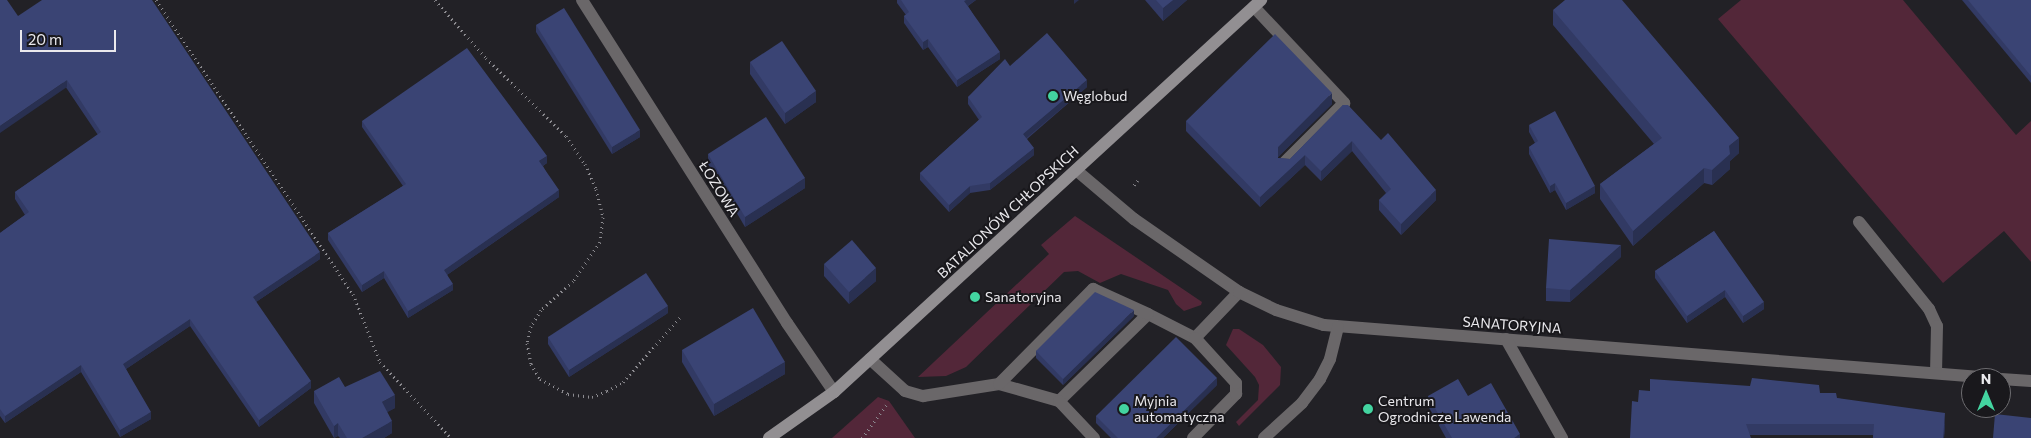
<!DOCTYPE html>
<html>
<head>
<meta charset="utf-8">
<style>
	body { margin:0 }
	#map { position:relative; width:2031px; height:438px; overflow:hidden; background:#222126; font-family:Commissioner,sans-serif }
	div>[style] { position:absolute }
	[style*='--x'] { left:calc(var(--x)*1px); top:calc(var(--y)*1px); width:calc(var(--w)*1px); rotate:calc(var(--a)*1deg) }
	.green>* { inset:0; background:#532739 }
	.path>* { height:3px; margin-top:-1.5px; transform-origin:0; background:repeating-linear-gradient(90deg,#8d8c91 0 1px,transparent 0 5px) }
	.lane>* { height:12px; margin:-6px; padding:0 6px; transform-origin:6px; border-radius:6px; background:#6a6769 }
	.street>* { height:12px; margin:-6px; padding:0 6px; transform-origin:6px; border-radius:6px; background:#6a6769 }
	.secondary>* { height:12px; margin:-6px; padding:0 6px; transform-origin:6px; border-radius:6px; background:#928f92 }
	.wall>* { inset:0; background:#323a64 }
	.shaded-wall>* { inset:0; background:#293051 }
	.building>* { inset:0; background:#3a4474 }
	.dots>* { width:14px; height:14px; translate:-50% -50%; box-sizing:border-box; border:2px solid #19181c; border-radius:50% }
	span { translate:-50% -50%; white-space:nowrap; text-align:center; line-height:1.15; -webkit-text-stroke:4px #19181c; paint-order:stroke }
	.poi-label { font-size:14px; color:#eae9ed }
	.left { translate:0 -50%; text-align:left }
	.street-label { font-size:14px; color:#eae9ed }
	.north { position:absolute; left:1961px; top:368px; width:50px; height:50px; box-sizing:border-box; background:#19181c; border:1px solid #6d6c70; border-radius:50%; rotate:0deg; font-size:14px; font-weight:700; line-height:20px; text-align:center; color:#eae9ed }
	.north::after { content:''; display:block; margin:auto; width:18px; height:22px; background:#43d4a0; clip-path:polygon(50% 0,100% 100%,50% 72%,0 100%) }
	.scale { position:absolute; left:20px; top:30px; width:96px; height:22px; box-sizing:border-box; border:2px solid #eae9ed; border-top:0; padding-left:6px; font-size:15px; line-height:18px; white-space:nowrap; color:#eae9ed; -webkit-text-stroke:4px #19181c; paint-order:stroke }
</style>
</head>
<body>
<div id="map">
	<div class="green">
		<div style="clip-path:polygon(1741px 0,1903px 0,2016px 135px,2031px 121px,2031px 262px,2004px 231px,1943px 283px,1718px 19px)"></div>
		<div style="clip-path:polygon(1075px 216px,1202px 302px,1201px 305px,1184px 311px,1176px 304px,1168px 290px,1121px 274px,1100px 283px,1078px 271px,1064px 272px,966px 367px,946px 376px,918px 377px,1049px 254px,1041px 245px)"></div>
		<div style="clip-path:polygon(1233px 329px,1239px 329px,1263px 345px,1281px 367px,1280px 385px,1239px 426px,1236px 422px,1258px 400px,1259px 385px,1255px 377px,1226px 345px)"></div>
		<div style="clip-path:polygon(878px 397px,889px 401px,915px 438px,832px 438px)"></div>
	</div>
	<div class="path">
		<div style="--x:156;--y:0;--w:354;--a:56.2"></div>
		<div style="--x:353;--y:294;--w:73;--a:68.3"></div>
		<div style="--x:380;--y:362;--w:104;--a:46.9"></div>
		<div style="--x:435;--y:0;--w:77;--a:48.7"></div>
		<div style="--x:486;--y:58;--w:112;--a:44.3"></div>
		<div style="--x:566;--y:136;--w:34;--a:56"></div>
		<div style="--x:585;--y:164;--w:27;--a:66"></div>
		<div style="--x:596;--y:189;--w:29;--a:76"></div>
		<div style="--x:603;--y:217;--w:25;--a:97"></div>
		<div style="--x:600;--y:242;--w:47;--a:124.7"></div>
		<div style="--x:573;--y:281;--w:43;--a:137.8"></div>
		<div style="--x:541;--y:310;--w:19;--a:122"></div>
		<div style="--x:531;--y:326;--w:17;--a:103"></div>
		<div style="--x:527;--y:343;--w:21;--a:79"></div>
		<div style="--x:531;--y:364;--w:17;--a:59"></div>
		<div style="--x:540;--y:379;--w:32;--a:28"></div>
		<div style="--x:568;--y:394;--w:24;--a:7"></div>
		<div style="--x:592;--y:397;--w:16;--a:-22"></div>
		<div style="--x:607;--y:391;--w:18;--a:-29"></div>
		<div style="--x:623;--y:382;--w:89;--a:-48.6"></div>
		<div style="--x:1134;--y:185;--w:6;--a:-51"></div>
		<div style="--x:862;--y:438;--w:41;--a:-54"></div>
	</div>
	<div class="lane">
		<div style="--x:1254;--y:7;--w:132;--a:46.8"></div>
		<div style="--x:1344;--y:103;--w:85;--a:135"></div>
		<div style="--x:1859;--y:222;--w:112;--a:51.2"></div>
		<div style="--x:1929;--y:309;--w:19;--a:65"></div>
		<div style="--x:1937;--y:326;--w:47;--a:91.2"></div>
		<div style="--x:870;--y:359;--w:47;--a:42.4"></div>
		<div style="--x:905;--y:391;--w:19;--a:16"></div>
		<div style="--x:923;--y:396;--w:77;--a:-9"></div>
		<div style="--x:999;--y:384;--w:62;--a:15.8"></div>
		<div style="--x:1059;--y:401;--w:124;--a:-44.3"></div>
		<div style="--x:1148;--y:314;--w:53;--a:27.1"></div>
		<div style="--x:1195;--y:338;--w:64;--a:-46.3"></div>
		<div style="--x:999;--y:384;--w:134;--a:-45.3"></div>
		<div style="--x:1093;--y:289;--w:60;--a:24.4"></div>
		<div style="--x:1059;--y:401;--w:51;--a:46.6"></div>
		<div style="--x:1193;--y:438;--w:62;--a:-45.7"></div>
		<div style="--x:1236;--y:394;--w:11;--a:-90"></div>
		<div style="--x:1236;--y:383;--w:61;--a:-132.3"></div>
	</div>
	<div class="street">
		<div style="--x:582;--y:0;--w:383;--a:57.6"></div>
		<div style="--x:787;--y:323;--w:83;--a:55.7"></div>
		<div style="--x:1076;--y:170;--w:76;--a:40.2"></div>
		<div style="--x:1134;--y:219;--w:128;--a:34.8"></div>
		<div style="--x:1239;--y:292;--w:41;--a:25.9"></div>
		<div style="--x:1276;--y:310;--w:50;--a:17.4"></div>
		<div style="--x:1324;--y:325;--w:671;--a:4.53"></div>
		<div style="--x:1506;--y:339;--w:114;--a:60.5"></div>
		<div style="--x:2001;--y:379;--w:30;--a:4"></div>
		<div style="--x:1264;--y:438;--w:52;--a:-42.6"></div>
		<div style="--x:1302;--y:403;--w:30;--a:-53"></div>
		<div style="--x:1320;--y:379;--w:22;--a:-63"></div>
		<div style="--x:1330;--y:359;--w:33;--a:-76"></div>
	</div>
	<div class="secondary">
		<div style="--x:769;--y:438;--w:80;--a:-35.3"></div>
		<div style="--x:834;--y:392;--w:580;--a:-42.55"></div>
	</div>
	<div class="wall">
		<div style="clip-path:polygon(897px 0,976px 0,968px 6px,1000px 59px,957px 87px,928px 47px,923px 50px,904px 23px,904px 16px,906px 15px,897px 3px)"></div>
		<div style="clip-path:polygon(1145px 0,1187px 0,1163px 21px)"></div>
		<div style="clip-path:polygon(1962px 0,2031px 0,2031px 83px)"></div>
		<div style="clip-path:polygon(1553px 10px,1739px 153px,1730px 161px,1730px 169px,1712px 185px,1704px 183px,1633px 246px,1600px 199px,1600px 184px,1654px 144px,1553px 25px)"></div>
		<div style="clip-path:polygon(18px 16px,320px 259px,256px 302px,311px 388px,259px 427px,190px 326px,126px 369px,151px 419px,120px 437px,81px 372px,5px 423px,0 416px,0 233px,25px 215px,15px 199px,15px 192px,98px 135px)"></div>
		<div style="clip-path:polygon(536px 25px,640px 137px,612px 154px,536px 32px)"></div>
		<div style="clip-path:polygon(750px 62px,816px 102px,785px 124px,750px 74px)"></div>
		<div style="clip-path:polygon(1010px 66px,1087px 87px,1027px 139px,1034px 155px,990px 190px,970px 193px,949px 212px,920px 180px,920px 173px,979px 120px,968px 104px,968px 97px)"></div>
		<div style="clip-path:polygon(1332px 104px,1278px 157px,1278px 158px,1290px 159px,1343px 105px,1436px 200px,1401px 235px,1379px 210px,1379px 200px,1386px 193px,1352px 151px,1321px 181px,1305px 165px,1260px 207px,1186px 131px,1186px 121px)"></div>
		<div style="clip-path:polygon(362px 121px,547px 163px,543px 166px,559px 197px,447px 275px,453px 290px,408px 318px,384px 278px,362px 292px,328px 240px,328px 233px,403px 186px,362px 127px)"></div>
		<div style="clip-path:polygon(1529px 125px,1595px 193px,1566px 210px,1555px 190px,1550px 193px,1529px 154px,1529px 147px,1535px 143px,1529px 132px)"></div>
		<div style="clip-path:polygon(708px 154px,805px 188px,745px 227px,708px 164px)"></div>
		<div style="clip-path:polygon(1714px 231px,1764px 309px,1743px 323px,1725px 297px,1687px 323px,1655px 278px,1655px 271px)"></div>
		<div style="clip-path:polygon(1621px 257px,1570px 302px,1546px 301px,1546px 288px)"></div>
		<div style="clip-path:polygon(824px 264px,876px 281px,849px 304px,824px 276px)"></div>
		<div style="clip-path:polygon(668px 313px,569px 377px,548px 344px,548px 337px)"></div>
		<div style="clip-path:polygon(1134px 316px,1063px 385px,1036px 358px,1036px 351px)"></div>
		<div style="clip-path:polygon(682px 350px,785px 374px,714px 416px,682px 362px)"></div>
		<div style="clip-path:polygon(1217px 385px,1163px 438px,1111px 438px,1096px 423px,1096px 416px)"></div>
		<div style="clip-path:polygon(1750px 386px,1820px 393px,1837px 398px,1945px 424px,1944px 438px,1873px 438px,1873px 435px,1750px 435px,1638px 402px,1650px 391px)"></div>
		<div style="clip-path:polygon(345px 387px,395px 408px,387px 412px,392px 433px,384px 438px,340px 438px,338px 436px,334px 438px,314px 403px,314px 391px)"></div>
		<div style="clip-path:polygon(1428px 396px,1468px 396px,1520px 438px,1446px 438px,1428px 406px)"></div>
	</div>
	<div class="shaded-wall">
		<div style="clip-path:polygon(966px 0,976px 0,964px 8px,964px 1px)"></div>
		<div style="clip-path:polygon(1074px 0,1079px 0,1074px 4px)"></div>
		<div style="clip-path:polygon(1173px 0,1187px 0,1163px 21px,1163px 8px)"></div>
		<div style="clip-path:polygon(928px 39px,928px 47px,923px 50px,923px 42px)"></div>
		<div style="clip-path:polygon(1000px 52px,1000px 59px,957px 87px,957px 80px)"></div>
		<div style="clip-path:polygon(67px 80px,67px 87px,0 133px,0 126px)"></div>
		<div style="clip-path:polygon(1087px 80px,1087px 87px,1023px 141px,1023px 134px)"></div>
		<div style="clip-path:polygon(816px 91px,816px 102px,785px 124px,785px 113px)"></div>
		<div style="clip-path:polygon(1332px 93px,1332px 104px,1278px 157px,1278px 147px)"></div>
		<div style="clip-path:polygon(640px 130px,640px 137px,612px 154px,612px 147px)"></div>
		<div style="clip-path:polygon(1739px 138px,1739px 153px,1730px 161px,1730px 169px,1712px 185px,1712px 170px,1729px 146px)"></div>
		<div style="clip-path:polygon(1352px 141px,1352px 151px,1321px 181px,1321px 171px)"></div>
		<div style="clip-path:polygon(1034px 148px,1034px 155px,990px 190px,990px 183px)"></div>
		<div style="clip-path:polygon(1305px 155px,1305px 165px,1260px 207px,1260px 197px)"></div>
		<div style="clip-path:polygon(547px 156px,547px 163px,539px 168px,539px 161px)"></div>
		<div style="clip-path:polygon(1704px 168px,1704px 183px,1633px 246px,1633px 231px)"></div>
		<div style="clip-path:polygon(805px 178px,805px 188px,745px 227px,745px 217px)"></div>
		<div style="clip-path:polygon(1555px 183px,1555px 190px,1550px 193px,1550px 186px)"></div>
		<div style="clip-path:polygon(970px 186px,970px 193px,949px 212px,949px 205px)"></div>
		<div style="clip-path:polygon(1595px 186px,1595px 193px,1566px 210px,1566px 203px)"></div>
		<div style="clip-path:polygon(559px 190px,559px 197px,444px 277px,444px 270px)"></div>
		<div style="clip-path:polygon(1436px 190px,1436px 200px,1401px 235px,1401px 224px)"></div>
		<div style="clip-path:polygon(1621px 245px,1621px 257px,1570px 302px,1570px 290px)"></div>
		<div style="clip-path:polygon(320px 252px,320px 259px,253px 304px,253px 297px)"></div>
		<div style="clip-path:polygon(876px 268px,876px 281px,849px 304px,849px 292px)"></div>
		<div style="clip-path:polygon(384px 271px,384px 278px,362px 292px,362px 285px)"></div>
		<div style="clip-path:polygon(453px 284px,453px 290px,408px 318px,408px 311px)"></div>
		<div style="clip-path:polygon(1725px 290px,1725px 297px,1687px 323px,1687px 316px)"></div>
		<div style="clip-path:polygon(1764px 302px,1764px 309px,1743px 323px,1743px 316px)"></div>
		<div style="clip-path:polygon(668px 306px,668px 313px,569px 377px,569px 370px)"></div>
		<div style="clip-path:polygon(1134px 310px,1134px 316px,1063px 385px,1063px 379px)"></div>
		<div style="clip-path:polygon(190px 319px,190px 326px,123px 371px,123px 364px)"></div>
		<div style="clip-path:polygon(785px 362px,785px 374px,714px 416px,714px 404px)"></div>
		<div style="clip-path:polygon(81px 365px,81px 372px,5px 423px,5px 416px)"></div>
		<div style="clip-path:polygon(1217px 378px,1217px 385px,1163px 438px,1156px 438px)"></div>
		<div style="clip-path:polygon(311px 381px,311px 388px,259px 427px,259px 420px)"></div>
		<div style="clip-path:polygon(395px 395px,395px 408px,382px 415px,382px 402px)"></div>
		<div style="clip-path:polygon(151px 412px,151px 419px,120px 437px,120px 430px)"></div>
		<div style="clip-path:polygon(1945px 413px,1945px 424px,1944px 438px,1943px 438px)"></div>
		<div style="clip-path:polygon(392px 421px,392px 433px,384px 438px,362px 438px)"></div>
		<div style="clip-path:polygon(338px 423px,338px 436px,334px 438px,334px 426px)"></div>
		<div style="clip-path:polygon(1520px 434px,1520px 438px,1514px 438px)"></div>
	</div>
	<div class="building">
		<div style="clip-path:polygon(0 0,7px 0,18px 16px,42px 0,152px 0,320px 252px,253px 297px,311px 381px,259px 420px,190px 319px,123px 364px,151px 412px,120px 430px,81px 365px,5px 416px,0 409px,0 233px,29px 212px,15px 192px,101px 132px,67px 80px,0 126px)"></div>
		<div style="clip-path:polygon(901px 0,966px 0,964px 1px,1000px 52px,957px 80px,928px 39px,923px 42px,904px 16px,909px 12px)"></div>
		<div style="clip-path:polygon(1156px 0,1173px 0,1163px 8px)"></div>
		<div style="clip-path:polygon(1565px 0,1622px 0,1739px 138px,1729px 146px,1730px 154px,1712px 170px,1704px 168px,1633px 231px,1600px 184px,1662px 138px,1553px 10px)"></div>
		<div style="clip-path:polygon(1968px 0,2031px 0,2031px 76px)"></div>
		<div style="clip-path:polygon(564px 8px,640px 130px,612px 147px,536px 25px)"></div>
		<div style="clip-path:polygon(1047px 33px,1087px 80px,1023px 134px,1034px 148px,990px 183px,970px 186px,949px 205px,920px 173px,982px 117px,968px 97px,1005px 59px,1010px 66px)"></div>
		<div style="clip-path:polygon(1275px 34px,1332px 93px,1278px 147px,1278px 158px,1290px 159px,1343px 105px,1348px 105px,1381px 140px,1388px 133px,1436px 190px,1401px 224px,1379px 200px,1391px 189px,1352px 141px,1321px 171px,1305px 155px,1260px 197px,1186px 121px)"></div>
		<div style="clip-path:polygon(782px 41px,816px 91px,785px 113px,750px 62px)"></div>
		<div style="clip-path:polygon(467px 48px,547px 156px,539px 161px,559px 190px,444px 270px,453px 284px,408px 311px,384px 271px,362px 285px,328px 233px,406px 184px,362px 121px)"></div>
		<div style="clip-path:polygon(1555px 111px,1595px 186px,1566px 203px,1555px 183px,1550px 186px,1529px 147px,1538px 141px,1529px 125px)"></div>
		<div style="clip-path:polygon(766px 117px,805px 178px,745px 217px,708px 154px)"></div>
		<div style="clip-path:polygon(1714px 231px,1764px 302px,1743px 316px,1725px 290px,1687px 316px,1655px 271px)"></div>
		<div style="clip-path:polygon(1549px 239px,1621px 245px,1570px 290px,1546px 288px)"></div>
		<div style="clip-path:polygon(852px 240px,876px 268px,849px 292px,824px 264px)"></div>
		<div style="clip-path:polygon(646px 273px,668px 306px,569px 370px,548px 337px)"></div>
		<div style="clip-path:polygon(1095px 292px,1134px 310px,1063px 379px,1036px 351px)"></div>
		<div style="clip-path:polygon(753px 308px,785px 362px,714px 404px,682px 350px)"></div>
		<div style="clip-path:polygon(1176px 337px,1217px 378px,1156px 438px,1118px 438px,1096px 416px)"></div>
		<div style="clip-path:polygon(380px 371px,395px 395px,382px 402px,392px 421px,362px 438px,347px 438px,338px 423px,334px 426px,314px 391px,339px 377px,345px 387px)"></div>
		<div style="clip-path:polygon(1752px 378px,1819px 385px,1820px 393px,1836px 393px,1837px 398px,1945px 413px,1943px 438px,1873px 438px,1874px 424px,1746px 424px,1751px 438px,1630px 438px,1632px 401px,1638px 402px,1639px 390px,1650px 391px,1650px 379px,1750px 386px)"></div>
		<div style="clip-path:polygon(1458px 379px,1468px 396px,1491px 383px,1520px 434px,1514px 438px,1452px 438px,1428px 396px)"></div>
		<div style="clip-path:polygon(1995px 414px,2031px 418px,2031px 438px,1993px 438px)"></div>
	</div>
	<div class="dots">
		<div style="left:1053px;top:96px;background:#43d4a0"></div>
		<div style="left:975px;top:297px;background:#43d4a0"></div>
		<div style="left:1124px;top:409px;background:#43d4a0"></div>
		<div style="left:1368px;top:409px;background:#43d4a0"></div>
	</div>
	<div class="poi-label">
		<span class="left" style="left:1063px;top:96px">Węglobud</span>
		<span class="left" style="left:985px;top:297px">Sanatoryjna</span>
		<span class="left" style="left:1134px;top:409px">Myjnia<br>automatyczna</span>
		<span class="left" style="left:1378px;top:409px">Centrum<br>Ogrodnicze Lawenda</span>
	</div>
	<div class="street-label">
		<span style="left:719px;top:189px;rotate:58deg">ŁOZOWA</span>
		<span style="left:1008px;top:212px;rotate:-43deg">BATALIONÓW CHŁOPSKICH</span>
		<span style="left:1512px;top:325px;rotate:4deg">SANATORYJNA</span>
	</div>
	<div class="north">N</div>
	<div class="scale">20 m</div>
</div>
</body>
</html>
